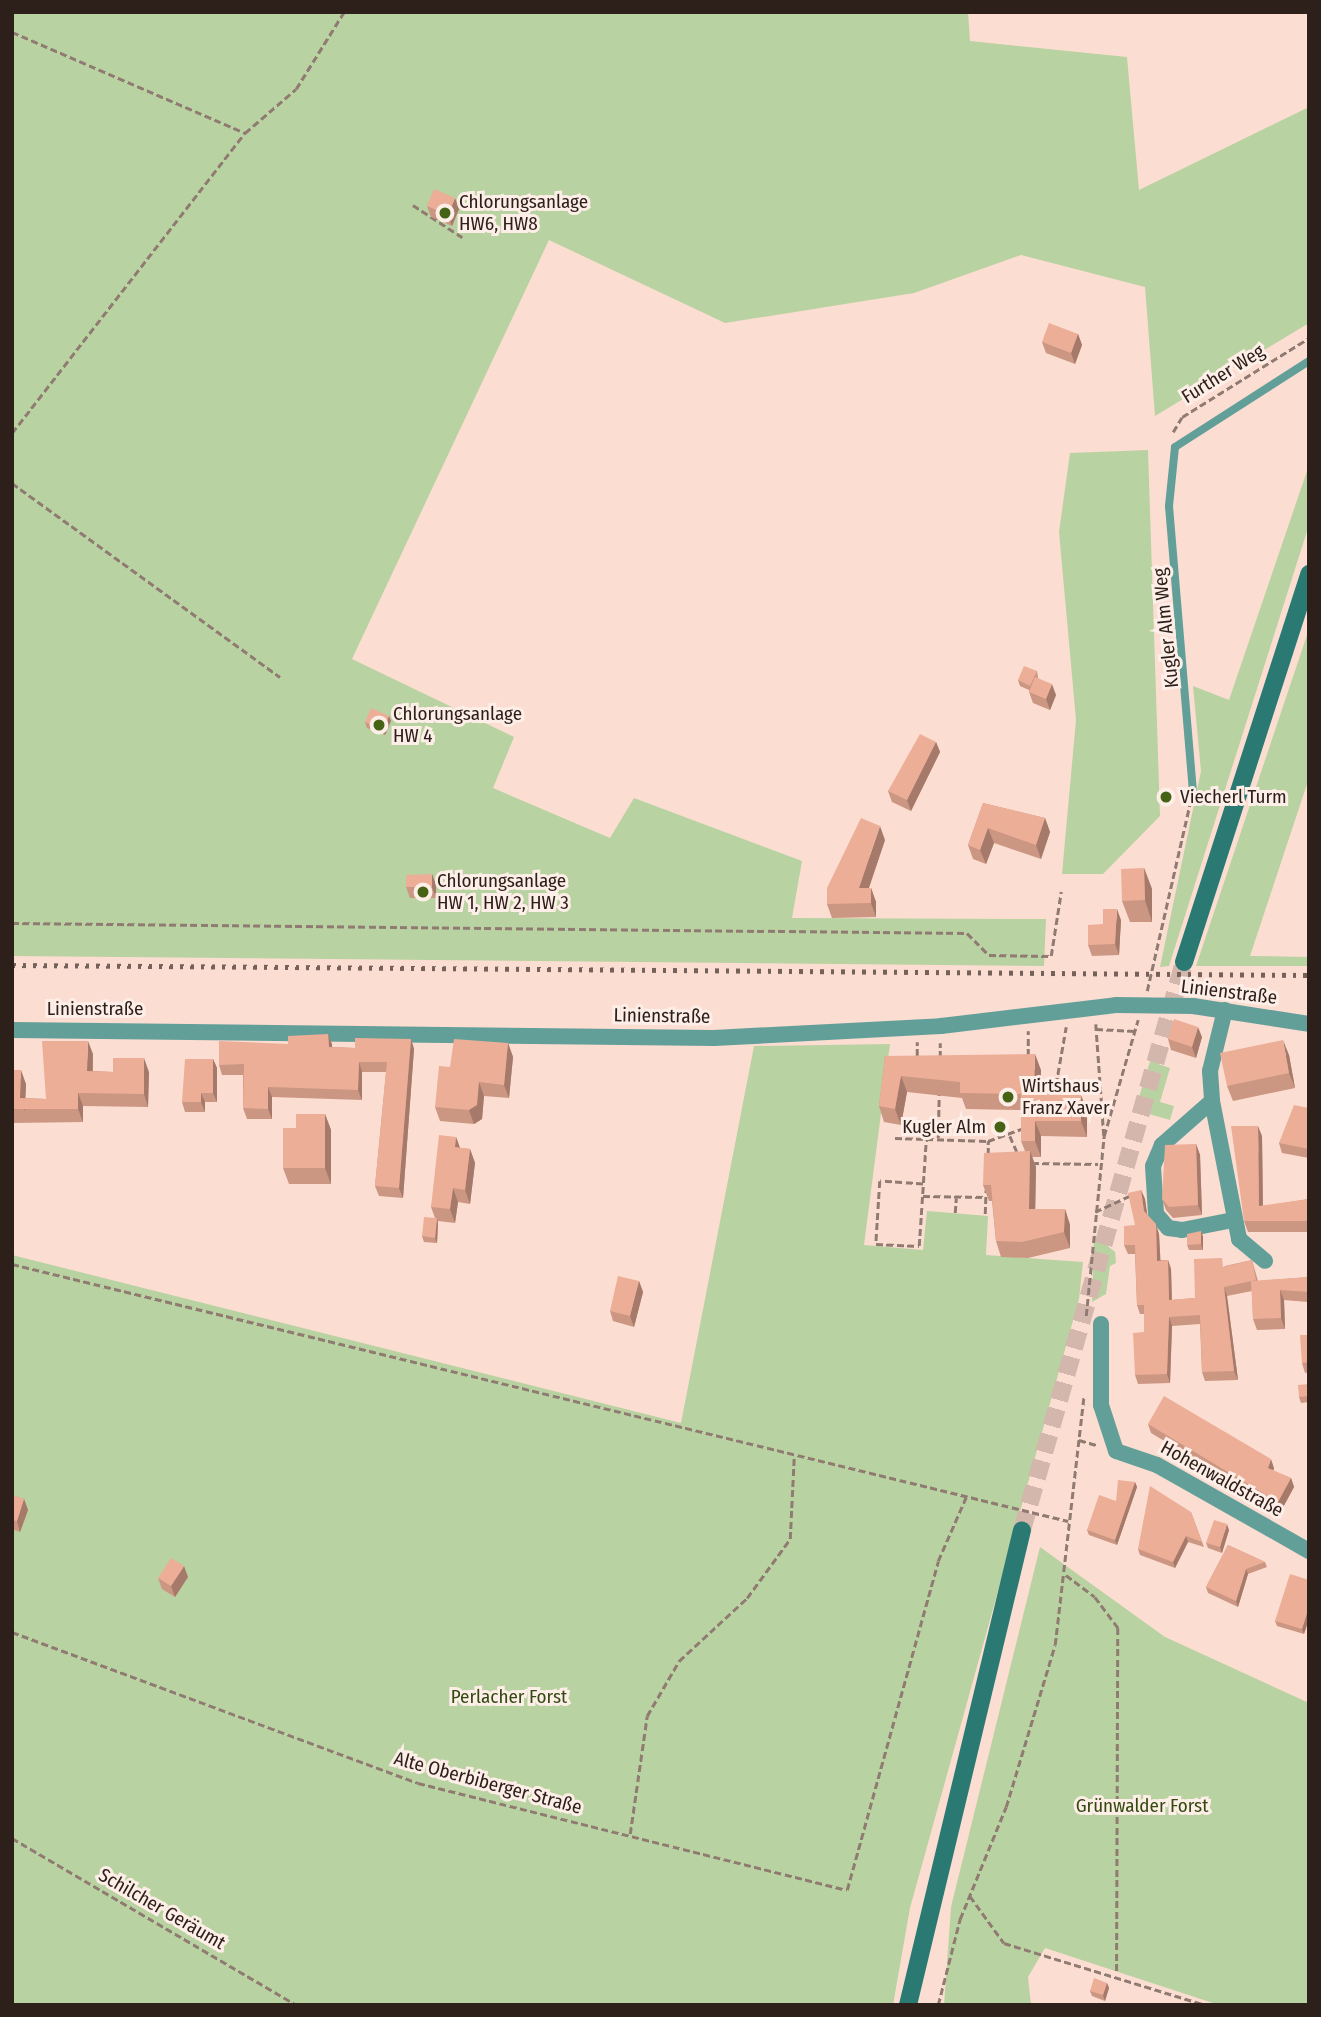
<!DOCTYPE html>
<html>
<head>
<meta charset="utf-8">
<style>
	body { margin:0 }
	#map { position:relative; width:1321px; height:2017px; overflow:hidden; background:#fcddd2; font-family:"Fira Sans Condensed",sans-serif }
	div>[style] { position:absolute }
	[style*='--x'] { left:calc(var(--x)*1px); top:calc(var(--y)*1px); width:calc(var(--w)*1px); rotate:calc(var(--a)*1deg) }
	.green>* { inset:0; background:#b9d2a1 }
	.secondary-tunnel>* { height:18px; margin-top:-9px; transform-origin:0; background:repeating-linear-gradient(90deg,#d3b7ad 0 18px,transparent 0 27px) }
	.path>* { height:2.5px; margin-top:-1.25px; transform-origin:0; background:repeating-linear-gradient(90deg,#907b73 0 7px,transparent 0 10.5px) }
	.lane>* { height:8px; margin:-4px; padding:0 4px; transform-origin:4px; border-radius:4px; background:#639f99 }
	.street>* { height:16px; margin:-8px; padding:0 8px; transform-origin:8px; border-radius:8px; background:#639f99 }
	.secondary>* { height:18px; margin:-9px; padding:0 9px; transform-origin:9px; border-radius:9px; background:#2a7973 }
	.rail>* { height:5px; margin-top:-2.5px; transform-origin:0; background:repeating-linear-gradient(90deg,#74615a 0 3.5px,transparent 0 10.5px) }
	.street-bridge>* { height:16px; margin:-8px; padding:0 8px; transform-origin:8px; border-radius:8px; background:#639f99 }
	.wall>* { inset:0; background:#cb9682 }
	.shaded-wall>* { inset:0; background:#a57a6a }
	.building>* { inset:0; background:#ecae97 }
	.dots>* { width:19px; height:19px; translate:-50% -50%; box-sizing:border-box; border:4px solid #feeee8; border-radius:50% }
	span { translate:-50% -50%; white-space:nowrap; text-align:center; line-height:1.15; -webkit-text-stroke:6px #feeee8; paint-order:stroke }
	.poi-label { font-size:19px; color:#2d201b }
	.left { translate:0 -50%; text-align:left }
	.right { translate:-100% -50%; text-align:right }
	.street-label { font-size:19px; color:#2d201b }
	.park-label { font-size:19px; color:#324a10 }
	.frame { position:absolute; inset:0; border:14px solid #2d201b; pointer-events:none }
</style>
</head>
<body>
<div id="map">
	<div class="green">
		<div style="clip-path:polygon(12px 12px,968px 12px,970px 41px,1127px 57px,1139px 190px,1309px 107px,1309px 323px,1155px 416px,1145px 287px,1021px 255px,914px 293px,725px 323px,549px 240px,352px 659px,514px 737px,493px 788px,610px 838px,634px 798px,802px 861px,792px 918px,1046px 919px,1044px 966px,12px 956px)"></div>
		<div style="clip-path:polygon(1148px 450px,1160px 816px,1103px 874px,1062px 874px,1076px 720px,1059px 532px,1070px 453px)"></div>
		<div style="clip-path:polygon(1309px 465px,1309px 525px,1169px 966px,1160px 967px,1201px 771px,1193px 686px,1229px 700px)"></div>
		<div style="clip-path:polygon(1309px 629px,1309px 778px,1250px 956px,1309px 957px,1309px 966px,1196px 966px)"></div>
		<div style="clip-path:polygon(890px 1044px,864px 1245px,923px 1250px,927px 1211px,988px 1216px,986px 1255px,1083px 1262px,1079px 1299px,910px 1908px,893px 2005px,12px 2005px,12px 1255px,681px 1423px,754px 1046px)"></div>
		<div style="clip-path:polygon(1154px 1049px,1161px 1051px,1158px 1064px,1170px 1068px,1160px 1102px,1174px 1106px,1170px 1120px,1135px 1110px)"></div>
		<div style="clip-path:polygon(1094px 1235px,1115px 1252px,1116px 1263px,1110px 1266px,1106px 1294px,1092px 1302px)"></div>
		<div style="clip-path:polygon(1040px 1547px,1165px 1637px,1309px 1703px,1309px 2005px,1219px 2005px,1045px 1948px,1028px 1977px,1031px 2005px,944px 2005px,951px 1907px)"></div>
	</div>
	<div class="secondary-tunnel">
		<div style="--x:1022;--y:1530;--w:591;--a:-74.08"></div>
	</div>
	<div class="path">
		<div style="--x:12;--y:32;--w:254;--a:23.4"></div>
		<div style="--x:413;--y:205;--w:59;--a:33.1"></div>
		<div style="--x:1173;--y:432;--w:17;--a:-59"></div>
		<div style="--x:1182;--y:417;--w:150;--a:-31.9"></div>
		<div style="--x:12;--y:433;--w:380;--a:-52.2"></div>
		<div style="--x:245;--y:133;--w:67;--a:-40.8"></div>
		<div style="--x:296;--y:89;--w:91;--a:-58.1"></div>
		<div style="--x:12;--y:483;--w:331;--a:35.9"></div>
		<div style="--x:12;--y:923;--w:955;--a:0.6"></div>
		<div style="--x:967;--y:933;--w:31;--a:45"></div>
		<div style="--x:989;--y:955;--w:62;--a:0.9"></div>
		<div style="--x:1051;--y:956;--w:65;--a:-81.1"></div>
		<div style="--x:1147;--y:991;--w:193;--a:-77.1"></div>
		<div style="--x:1096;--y:1024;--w:112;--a:85.9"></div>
		<div style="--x:1096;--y:1029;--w:39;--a:3"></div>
		<div style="--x:917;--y:1056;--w:14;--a:-90"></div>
		<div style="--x:1028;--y:1056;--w:25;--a:-90"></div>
		<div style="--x:940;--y:1058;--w:15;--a:-90"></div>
		<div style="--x:1054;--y:1095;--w:69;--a:-80"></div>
		<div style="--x:1010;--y:1136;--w:17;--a:66"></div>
		<div style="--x:895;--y:1138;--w:93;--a:1.8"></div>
		<div style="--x:988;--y:1141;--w:37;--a:-20"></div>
		<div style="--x:938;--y:1138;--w:45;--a:-88.7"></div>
		<div style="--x:988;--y:1155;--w:14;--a:-90"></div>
		<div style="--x:1032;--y:1163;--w:66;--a:0.9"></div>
		<div style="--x:923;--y:1184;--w:43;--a:-176"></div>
		<div style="--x:880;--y:1181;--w:63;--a:93.6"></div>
		<div style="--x:876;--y:1244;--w:43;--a:2.7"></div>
		<div style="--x:919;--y:1246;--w:106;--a:-86.2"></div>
		<div style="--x:923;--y:1196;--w:63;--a:0.9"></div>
		<div style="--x:1095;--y:1212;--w:38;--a:-25"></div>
		<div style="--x:955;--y:1213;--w:15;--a:-86"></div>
		<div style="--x:985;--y:1214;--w:24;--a:-88"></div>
		<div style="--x:12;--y:1264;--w:1087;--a:13.68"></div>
		<div style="--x:1086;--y:1316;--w:181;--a:-84.3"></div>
		<div style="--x:1104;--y:1136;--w:121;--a:-73.7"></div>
		<div style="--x:1079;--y:1440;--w:18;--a:16"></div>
		<div style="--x:1066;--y:1575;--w:36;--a:37"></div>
		<div style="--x:1095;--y:1597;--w:39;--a:53"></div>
		<div style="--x:1118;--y:1628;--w:346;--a:90.2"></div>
		<div style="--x:12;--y:1632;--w:433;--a:20.4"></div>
		<div style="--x:418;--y:1783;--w:442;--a:14"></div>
		<div style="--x:847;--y:1890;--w:341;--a:-74.5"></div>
		<div style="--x:938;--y:1561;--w:72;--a:-66.3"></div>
		<div style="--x:630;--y:1834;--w:119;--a:-81.8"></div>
		<div style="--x:647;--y:1716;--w:64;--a:-59.8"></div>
		<div style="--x:679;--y:1661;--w:93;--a:-42.8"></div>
		<div style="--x:747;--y:1598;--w:73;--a:-53.9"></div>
		<div style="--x:790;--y:1539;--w:81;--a:-87.2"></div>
		<div style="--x:12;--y:1838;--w:330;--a:30.4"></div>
		<div style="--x:970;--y:1896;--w:58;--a:54.1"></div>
		<div style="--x:1004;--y:1943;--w:210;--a:17.1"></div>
		<div style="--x:938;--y:2005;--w:89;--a:-75.7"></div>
		<div style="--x:960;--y:1919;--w:121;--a:-67.7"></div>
		<div style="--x:1006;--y:1807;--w:169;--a:-73.2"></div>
		<div style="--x:1055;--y:1645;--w:251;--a:-83.4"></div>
	</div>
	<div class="lane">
		<div style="--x:1193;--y:792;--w:287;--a:-94.8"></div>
		<div style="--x:1169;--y:506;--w:59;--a:-84.2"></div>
		<div style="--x:1175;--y:447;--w:159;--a:-32.7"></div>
	</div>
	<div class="street">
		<div style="--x:1193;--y:1006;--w:117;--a:8.8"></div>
		<div style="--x:1225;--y:1010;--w:63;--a:103.8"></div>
		<div style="--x:1210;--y:1071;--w:30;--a:86"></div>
		<div style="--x:1212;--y:1101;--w:141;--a:78.9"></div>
		<div style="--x:1239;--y:1239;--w:34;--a:40"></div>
		<div style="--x:12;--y:1030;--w:702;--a:0.65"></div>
		<div style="--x:714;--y:1038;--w:227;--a:-3"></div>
		<div style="--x:941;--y:1026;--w:176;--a:-6.8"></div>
		<div style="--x:1212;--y:1101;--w:67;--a:138.7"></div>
		<div style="--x:1162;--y:1145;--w:23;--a:113"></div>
		<div style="--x:1153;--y:1166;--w:48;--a:86.4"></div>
		<div style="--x:1156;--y:1214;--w:18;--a:49"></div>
		<div style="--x:1168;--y:1228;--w:14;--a:8"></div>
		<div style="--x:1182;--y:1230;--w:52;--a:-11.1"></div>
		<div style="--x:1101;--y:1324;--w:81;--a:90"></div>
		<div style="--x:1101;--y:1405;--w:48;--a:71.9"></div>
		<div style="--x:1116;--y:1451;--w:43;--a:18.9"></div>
		<div style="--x:1157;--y:1465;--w:175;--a:29.5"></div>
	</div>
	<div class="secondary">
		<div style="--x:1184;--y:962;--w:408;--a:-72.1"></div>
		<div style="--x:908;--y:2005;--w:488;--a:-76.5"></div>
	</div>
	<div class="rail">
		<div style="--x:12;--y:965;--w:1297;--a:0.44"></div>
	</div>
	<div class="street-bridge">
		<div style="--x:1116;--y:1005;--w:77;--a:0.7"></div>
	</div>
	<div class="wall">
		<div style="clip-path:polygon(427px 206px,459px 209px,452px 226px,431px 217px)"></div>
		<div style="clip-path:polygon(1078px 334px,1082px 345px,1075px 364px,1046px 353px,1042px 342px)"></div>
		<div style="clip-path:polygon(1037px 671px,1038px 677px,1038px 678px,1056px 695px,1050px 710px,1033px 703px,1029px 692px,1029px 690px,1020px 686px,1018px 680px)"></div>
		<div style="clip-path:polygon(389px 716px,391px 721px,385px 735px,367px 728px,365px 722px)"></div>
		<div style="clip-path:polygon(936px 742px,940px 752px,911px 811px,892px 802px,888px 791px)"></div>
		<div style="clip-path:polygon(983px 803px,1045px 818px,1050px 832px,1041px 859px,994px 843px,986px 864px,973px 859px,968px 845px)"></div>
		<div style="clip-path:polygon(885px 840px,869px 888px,871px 888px,876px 902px,876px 917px,832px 918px,827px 904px)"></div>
		<div style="clip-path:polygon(1144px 868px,1152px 889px,1152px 922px,1130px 922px,1122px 901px)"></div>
		<div style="clip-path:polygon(432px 874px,436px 885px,436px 898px,410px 898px,406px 887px)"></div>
		<div style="clip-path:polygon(1121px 920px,1119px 955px,1092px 956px,1088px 945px,1103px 924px)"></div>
		<div style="clip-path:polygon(328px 1034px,332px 1047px,355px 1048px,411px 1039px,414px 1049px,403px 1198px,379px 1196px,375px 1186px,386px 1072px,362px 1072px,362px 1100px,272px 1097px,272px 1119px,247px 1119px,243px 1108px,243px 1075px,222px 1075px,219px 1065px,288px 1044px)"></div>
		<div style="clip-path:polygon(1202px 1037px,1196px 1058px,1171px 1050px,1168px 1039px)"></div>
		<div style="clip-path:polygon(508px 1043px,513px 1057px,509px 1098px,484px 1096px,482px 1119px,474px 1124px,440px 1121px,435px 1107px,450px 1067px)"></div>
		<div style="clip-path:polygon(93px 1054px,93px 1071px,113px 1072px,149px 1072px,148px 1107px,83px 1106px,83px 1122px,12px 1123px,12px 1070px,26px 1084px,25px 1098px,46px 1099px)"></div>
		<div style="clip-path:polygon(1289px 1055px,1295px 1088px,1233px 1101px,1227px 1086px)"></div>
		<div style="clip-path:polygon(885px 1056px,1041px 1070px,1041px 1093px,1087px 1111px,1087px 1137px,1041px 1136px,1041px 1157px,1032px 1157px,1036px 1167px,1035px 1209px,1065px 1209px,1070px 1225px,1070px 1248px,1028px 1258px,1001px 1257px,996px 1241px,992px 1201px,989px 1201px,983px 1185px,1025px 1151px,1021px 1141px,1021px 1110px,966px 1109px,962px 1098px,907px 1092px,901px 1125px,884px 1122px,879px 1106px)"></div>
		<div style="clip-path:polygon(213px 1059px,217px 1068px,217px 1102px,205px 1102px,205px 1112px,185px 1112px,182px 1102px)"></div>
		<div style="clip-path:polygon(1309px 1108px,1309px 1158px,1282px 1153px,1279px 1143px)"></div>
		<div style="clip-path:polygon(325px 1114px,331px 1130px,331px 1184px,289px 1184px,283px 1168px,296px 1128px)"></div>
		<div style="clip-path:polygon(1262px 1136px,1263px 1206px,1309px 1199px,1309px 1232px,1248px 1232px,1244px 1221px)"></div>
		<div style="clip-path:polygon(456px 1137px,460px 1148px,470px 1149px,475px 1163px,470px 1204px,458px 1202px,455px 1223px,438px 1221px,437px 1243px,424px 1242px,422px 1236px,435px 1218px,431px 1207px)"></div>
		<div style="clip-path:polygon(1196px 1144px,1200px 1155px,1202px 1215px,1173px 1218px,1166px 1210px,1162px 1199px)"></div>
		<div style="clip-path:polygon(1141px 1190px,1145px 1199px,1147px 1214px,1159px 1234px,1160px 1260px,1168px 1260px,1171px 1269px,1172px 1300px,1195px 1298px,1225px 1266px,1252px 1260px,1258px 1281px,1309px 1277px,1309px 1309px,1308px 1302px,1284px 1300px,1285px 1329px,1257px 1330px,1253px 1319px,1252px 1291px,1227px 1296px,1238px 1380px,1205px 1381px,1202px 1372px,1200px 1324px,1172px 1326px,1170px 1383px,1138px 1384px,1135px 1375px,1144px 1332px,1144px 1314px,1140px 1314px,1137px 1305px,1135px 1254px,1128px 1254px,1124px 1245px,1135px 1225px)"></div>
		<div style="clip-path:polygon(1201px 1231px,1203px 1237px,1203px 1250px,1189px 1250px,1187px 1245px)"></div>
		<div style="clip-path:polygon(639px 1281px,643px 1292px,634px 1327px,613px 1321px,610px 1311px)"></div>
		<div style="clip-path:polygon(1309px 1335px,1309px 1372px,1305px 1373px,1302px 1363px)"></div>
		<div style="clip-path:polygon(1309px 1384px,1309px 1402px,1301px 1403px,1299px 1397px)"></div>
		<div style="clip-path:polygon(1148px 1424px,1274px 1468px,1273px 1471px,1291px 1478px,1294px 1487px,1281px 1511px,1151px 1433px)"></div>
		<div style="clip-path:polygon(1135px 1482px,1137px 1487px,1117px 1545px,1089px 1535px,1087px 1530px)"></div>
		<div style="clip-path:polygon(12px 1495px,24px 1499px,28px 1510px,20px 1532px,12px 1529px)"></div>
		<div style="clip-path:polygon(1191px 1512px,1204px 1547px,1188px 1542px,1175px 1568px,1140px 1555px,1138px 1549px)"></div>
		<div style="clip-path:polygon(1229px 1530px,1222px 1553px,1208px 1548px,1206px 1543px)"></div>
		<div style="clip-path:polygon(1228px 1545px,1265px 1562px,1267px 1567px,1248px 1574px,1238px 1607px,1208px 1593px,1206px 1587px)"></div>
		<div style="clip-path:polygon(188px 1577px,175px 1597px,162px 1589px,158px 1578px)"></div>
		<div style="clip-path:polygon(1309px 1580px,1309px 1619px,1304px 1634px,1277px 1626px,1275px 1621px)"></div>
		<div style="clip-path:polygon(1107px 1983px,1109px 1988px,1105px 2001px,1092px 1996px,1090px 1991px)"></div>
	</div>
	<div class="shaded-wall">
		<div style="clip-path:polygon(455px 198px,459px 209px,452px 226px,448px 215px)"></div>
		<div style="clip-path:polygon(1078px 334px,1082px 345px,1075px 364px,1071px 353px)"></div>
		<div style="clip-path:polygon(1052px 684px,1056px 695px,1050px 710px,1046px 699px)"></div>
		<div style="clip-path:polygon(389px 716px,391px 721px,385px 735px,383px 730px)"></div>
		<div style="clip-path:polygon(936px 742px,940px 752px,911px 811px,907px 800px)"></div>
		<div style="clip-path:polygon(1045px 818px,1050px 832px,1041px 859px,1036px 845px)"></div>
		<div style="clip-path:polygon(880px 826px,885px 840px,864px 902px,859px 888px)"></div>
		<div style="clip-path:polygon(988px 828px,994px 843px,986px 864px,980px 850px)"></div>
		<div style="clip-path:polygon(1144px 868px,1152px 889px,1152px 922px,1145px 900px)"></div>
		<div style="clip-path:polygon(432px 874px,436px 885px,436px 898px,432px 887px)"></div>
		<div style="clip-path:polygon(871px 888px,876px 902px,876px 917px,871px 903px)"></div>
		<div style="clip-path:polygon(1117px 909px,1121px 920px,1119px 955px,1115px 944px)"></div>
		<div style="clip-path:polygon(1198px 1027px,1202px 1037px,1196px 1058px,1192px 1047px)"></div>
		<div style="clip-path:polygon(328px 1034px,332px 1044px,333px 1058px,329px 1047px)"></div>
		<div style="clip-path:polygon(411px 1039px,414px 1049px,403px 1198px,399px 1188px)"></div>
		<div style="clip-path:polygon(1283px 1040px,1289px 1055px,1295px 1088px,1289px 1073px)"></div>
		<div style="clip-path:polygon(88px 1041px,93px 1054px,92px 1084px,87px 1071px)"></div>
		<div style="clip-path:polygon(508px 1043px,513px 1057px,509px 1098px,504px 1085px)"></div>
		<div style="clip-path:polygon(1035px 1054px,1041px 1070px,1040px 1108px,1034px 1092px)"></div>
		<div style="clip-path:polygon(144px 1058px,149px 1072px,148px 1107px,144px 1094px)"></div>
		<div style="clip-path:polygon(213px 1059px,217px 1068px,217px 1102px,213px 1093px)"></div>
		<div style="clip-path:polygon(359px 1062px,362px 1072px,362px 1100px,358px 1090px)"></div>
		<div style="clip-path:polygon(21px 1070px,26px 1084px,25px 1111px,20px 1098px)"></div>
		<div style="clip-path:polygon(901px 1076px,907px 1092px,901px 1125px,895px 1109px)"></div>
		<div style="clip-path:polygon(479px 1082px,484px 1096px,482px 1119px,474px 1124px,469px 1110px)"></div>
		<div style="clip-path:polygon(268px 1087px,272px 1097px,272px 1119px,268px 1109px)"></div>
		<div style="clip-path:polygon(78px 1093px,83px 1106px,83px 1122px,78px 1109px)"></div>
		<div style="clip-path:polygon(201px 1093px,205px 1102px,205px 1112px,201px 1102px)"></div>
		<div style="clip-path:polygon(1081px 1095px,1087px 1111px,1087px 1137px,1081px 1121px)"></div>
		<div style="clip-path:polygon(325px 1114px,331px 1130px,331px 1184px,325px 1168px)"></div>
		<div style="clip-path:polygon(1035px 1121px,1041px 1136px,1041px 1157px,1035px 1141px)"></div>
		<div style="clip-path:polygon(1258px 1126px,1262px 1136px,1263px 1217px,1259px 1206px)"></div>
		<div style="clip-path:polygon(456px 1137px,461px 1151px,455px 1147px)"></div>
		<div style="clip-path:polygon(1196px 1144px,1200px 1155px,1202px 1215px,1198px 1205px)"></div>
		<div style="clip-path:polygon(470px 1149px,475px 1163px,470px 1204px,465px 1190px)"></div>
		<div style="clip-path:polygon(1030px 1151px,1036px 1167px,1035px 1225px,1029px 1209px)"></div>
		<div style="clip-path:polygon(453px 1188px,458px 1202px,455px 1223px,450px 1209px)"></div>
		<div style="clip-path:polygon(1141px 1190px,1145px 1199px,1148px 1220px,1144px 1211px)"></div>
		<div style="clip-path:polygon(1065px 1209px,1070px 1225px,1070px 1248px,1064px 1232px)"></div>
		<div style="clip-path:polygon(437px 1218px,438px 1224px,437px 1243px,435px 1238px)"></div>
		<div style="clip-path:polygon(1156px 1224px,1159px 1234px,1161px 1270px,1157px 1261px)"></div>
		<div style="clip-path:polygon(1201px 1231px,1203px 1237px,1203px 1250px,1201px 1244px)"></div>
		<div style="clip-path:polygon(1168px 1260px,1171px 1269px,1172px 1309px,1169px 1300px)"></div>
		<div style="clip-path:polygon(639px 1281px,643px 1292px,634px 1327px,630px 1316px)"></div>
		<div style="clip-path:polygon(1224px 1287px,1227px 1296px,1238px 1380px,1234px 1371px)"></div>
		<div style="clip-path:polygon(1280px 1290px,1284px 1300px,1285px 1329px,1281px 1318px)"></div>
		<div style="clip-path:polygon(1169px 1317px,1172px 1326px,1170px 1383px,1167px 1374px)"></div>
		<div style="clip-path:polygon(1271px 1459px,1274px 1468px,1271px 1477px,1268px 1468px)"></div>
		<div style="clip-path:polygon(1291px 1478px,1294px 1487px,1281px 1511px,1278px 1502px)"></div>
		<div style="clip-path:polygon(1135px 1482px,1137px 1487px,1117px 1545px,1115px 1540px)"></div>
		<div style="clip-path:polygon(24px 1499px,28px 1510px,20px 1532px,17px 1521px)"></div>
		<div style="clip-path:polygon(1227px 1524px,1229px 1530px,1222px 1553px,1220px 1547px)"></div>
		<div style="clip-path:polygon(1186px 1536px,1188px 1542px,1175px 1568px,1173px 1562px)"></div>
		<div style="clip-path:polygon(184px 1566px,188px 1577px,175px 1597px,171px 1586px)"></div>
		<div style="clip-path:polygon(1246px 1569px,1248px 1574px,1238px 1607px,1236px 1601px)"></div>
		<div style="clip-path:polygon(1309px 1607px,1309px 1619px,1304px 1634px,1302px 1629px)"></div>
		<div style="clip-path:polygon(1107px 1983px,1109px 1988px,1105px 2001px,1103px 1995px)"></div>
	</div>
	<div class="building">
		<div style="clip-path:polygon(434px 189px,455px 198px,448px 215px,427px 206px)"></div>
		<div style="clip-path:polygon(1049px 323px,1078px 334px,1071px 353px,1042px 342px)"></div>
		<div style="clip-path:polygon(1024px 666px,1037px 671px,1030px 686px,1018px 680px)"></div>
		<div style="clip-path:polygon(1035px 677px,1052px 684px,1046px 699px,1029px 692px)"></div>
		<div style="clip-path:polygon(371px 708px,389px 716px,383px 730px,365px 722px)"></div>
		<div style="clip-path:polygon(920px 734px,936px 742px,907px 800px,888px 791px)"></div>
		<div style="clip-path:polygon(983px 803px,1045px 818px,1036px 845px,988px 828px,980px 850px,968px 845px)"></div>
		<div style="clip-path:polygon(861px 818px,880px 826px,859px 888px,871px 888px,871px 903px,827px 904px,827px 888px)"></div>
		<div style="clip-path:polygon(1144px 868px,1145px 900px,1122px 901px,1121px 869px)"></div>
		<div style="clip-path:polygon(432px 874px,432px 887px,406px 887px,406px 875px)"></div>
		<div style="clip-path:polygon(1103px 909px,1117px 909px,1115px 944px,1088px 945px,1088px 925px,1103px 924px)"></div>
		<div style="clip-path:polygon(1174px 1019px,1198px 1027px,1192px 1047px,1168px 1039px)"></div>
		<div style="clip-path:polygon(328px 1034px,329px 1047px,355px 1048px,355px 1038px,411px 1039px,399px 1188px,375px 1186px,387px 1062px,359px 1062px,358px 1090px,268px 1087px,268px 1109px,243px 1108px,244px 1064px,219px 1065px,219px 1041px,288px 1044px,288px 1036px)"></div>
		<div style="clip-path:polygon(454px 1039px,508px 1043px,504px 1085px,479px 1082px,477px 1105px,469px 1110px,435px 1107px,439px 1066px,450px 1067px)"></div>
		<div style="clip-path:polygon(1283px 1040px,1289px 1073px,1227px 1086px,1220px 1053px)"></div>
		<div style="clip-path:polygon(42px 1041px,88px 1041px,87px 1071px,113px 1072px,113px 1058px,144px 1058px,144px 1094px,78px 1093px,78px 1109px,12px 1109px,12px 1070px,21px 1070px,20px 1098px,46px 1099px)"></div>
		<div style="clip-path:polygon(1035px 1054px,1034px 1092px,1081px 1095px,1081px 1121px,1035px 1121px,1035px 1141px,1021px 1141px,1021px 1094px,960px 1093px,960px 1082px,901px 1076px,895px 1109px,879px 1106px,885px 1056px)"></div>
		<div style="clip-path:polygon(185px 1059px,213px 1059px,213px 1093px,201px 1093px,201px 1102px,182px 1102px)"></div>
		<div style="clip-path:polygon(1294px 1105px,1309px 1108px,1309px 1149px,1279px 1143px)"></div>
		<div style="clip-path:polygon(296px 1114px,325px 1114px,325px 1168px,283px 1168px,283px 1128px,296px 1128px)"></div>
		<div style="clip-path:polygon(1231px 1126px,1258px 1126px,1259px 1206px,1309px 1199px,1309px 1221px,1244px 1221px)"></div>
		<div style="clip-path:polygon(439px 1135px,456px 1137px,455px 1147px,470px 1149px,465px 1190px,453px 1188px,450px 1209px,431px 1207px)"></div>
		<div style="clip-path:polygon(1196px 1144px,1198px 1205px,1169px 1207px,1162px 1199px,1165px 1145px)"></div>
		<div style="clip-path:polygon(1030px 1151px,1029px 1209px,1065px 1209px,1064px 1232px,1022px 1242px,996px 1241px,991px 1185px,983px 1185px,984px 1153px)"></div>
		<div style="clip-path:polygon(1141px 1190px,1144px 1211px,1156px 1224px,1157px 1261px,1168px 1260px,1169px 1300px,1195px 1298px,1194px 1259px,1222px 1258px,1223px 1267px,1252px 1260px,1256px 1280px,1224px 1287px,1234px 1371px,1202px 1372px,1200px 1315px,1169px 1317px,1167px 1374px,1135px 1375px,1133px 1333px,1144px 1332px,1144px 1305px,1137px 1305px,1135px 1245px,1124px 1245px,1124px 1226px,1135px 1225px,1128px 1193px)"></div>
		<div style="clip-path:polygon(424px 1217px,437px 1218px,435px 1238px,422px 1236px)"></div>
		<div style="clip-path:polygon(1201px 1231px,1201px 1244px,1187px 1245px,1187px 1234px)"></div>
		<div style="clip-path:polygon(618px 1276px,639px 1281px,630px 1316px,610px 1311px)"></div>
		<div style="clip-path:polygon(1309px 1277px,1309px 1292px,1280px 1290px,1281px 1318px,1253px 1319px,1251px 1281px)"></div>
		<div style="clip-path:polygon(1300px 1335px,1309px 1335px,1309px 1362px,1302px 1363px)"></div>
		<div style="clip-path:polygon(1309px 1384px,1309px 1396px,1299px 1397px,1298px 1385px)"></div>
		<div style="clip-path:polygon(1164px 1396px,1271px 1459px,1268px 1468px,1291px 1478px,1278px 1502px,1148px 1424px)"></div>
		<div style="clip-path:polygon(1118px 1480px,1135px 1482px,1115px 1540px,1087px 1530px,1099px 1495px,1116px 1501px)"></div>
		<div style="clip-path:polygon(1150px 1486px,1191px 1512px,1202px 1542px,1186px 1536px,1173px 1562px,1138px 1549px)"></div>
		<div style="clip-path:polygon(12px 1495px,24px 1499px,17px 1521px,12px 1520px)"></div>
		<div style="clip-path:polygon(1214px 1520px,1227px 1524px,1220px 1547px,1206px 1543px)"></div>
		<div style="clip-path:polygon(1228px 1545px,1265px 1562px,1246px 1569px,1236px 1601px,1206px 1587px)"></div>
		<div style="clip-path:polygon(171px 1558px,184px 1566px,171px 1586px,158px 1578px)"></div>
		<div style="clip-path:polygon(1290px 1574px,1309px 1580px,1309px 1607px,1302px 1629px,1275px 1621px)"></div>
		<div style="clip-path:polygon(1094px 1978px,1107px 1983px,1103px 1995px,1090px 1991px)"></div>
	</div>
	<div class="dots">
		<div style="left:445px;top:213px;background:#456215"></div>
		<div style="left:379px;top:725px;background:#456215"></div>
		<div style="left:1166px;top:797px;background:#456215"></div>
		<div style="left:423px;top:892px;background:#456215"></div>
		<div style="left:1008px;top:1097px;background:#456215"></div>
		<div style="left:1000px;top:1127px;background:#456215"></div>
	</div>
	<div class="poi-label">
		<span class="left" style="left:459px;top:213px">Chlorungsanlage<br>HW6, HW8</span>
		<span class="left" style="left:393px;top:725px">Chlorungsanlage<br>HW 4</span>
		<span class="left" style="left:1180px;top:797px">Viecherl Turm</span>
		<span class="left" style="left:437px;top:892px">Chlorungsanlage<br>HW 1, HW 2, HW 3</span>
		<span class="left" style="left:1022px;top:1097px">Wirtshaus<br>Franz Xaver</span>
		<span class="right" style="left:986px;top:1127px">Kugler Alm</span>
	</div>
	<div class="street-label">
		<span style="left:1223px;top:374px;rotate:-32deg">Further Weg</span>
		<span style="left:1166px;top:628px;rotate:-96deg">Kugler Alm Weg</span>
		<span style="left:1229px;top:992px;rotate:7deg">Linienstraße</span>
		<span style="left:95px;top:1009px">Linienstraße</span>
		<span style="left:662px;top:1016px;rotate:1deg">Linienstraße</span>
		<span style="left:1222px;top:1479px;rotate:29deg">Hohenwaldstraße</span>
		<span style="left:488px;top:1783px;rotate:15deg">Alte Oberbiberger Straße</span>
		<span style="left:162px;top:1909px;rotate:30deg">Schilcher Geräumt</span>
	</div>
	<div class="park-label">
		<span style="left:509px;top:1697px">Perlacher Forst</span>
		<span style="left:1142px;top:1806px">Grünwalder Forst</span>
	</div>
	<div class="frame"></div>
</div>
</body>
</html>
